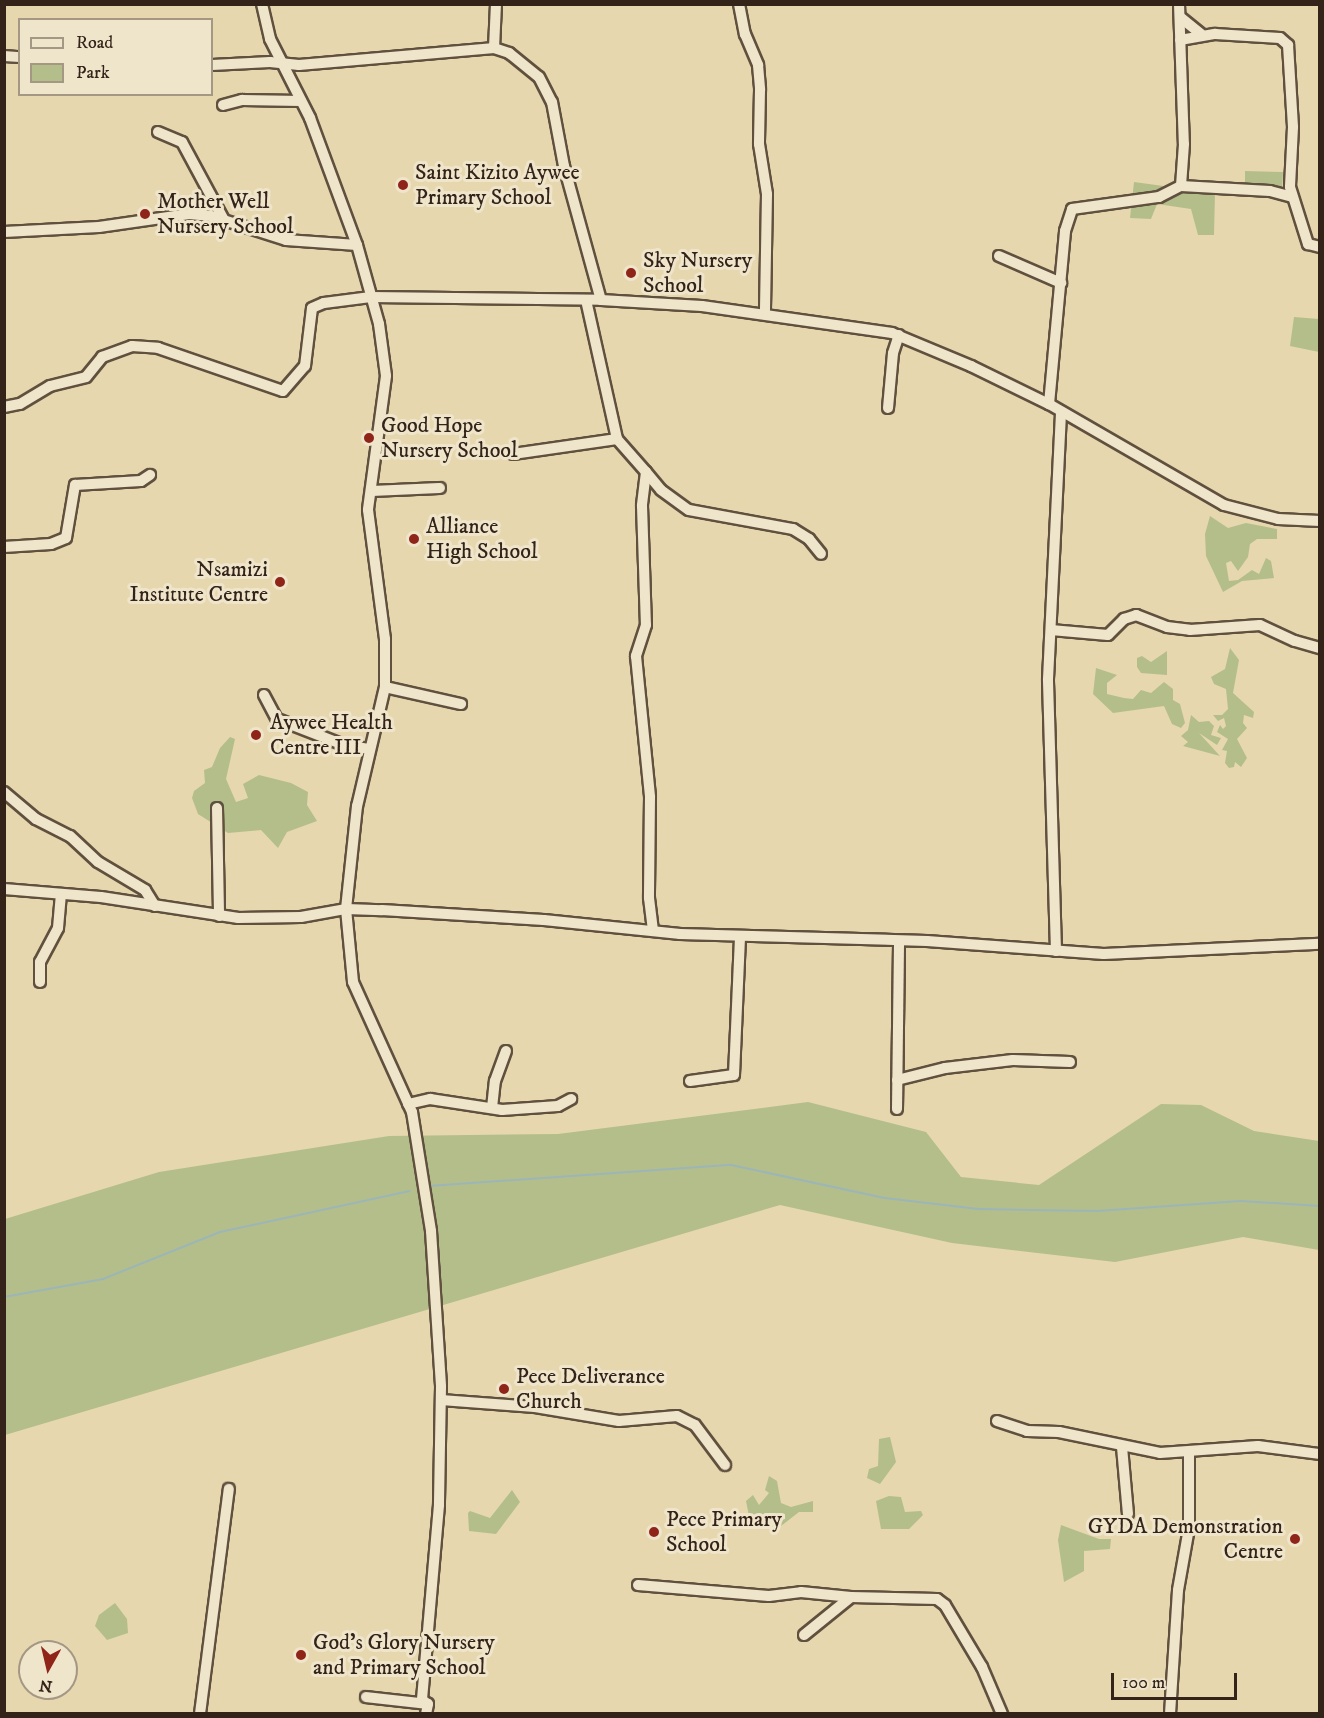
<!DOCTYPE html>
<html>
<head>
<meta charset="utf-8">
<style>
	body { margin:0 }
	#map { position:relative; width:1324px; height:1718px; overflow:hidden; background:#e6d7af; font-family:"IM FELL DW Pica",serif }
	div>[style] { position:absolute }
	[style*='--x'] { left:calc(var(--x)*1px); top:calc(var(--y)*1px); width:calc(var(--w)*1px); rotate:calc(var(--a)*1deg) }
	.green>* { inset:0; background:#b4be8b }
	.stream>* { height:2px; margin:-1px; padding:0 1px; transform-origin:1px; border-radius:1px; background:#9cb6b7 }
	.roads { filter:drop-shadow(2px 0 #60503e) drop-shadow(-2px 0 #60503e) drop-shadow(0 2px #60503e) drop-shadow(0 -2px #60503e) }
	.minor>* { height:10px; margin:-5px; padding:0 5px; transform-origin:5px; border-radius:5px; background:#efe5cb }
	.dots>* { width:16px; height:16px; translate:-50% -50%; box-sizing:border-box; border:3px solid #efe5cb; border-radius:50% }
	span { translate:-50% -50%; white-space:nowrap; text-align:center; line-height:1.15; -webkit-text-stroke:6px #efe5cb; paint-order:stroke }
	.poi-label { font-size:22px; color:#342319 }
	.left { translate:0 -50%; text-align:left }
	.right { translate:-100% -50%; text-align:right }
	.frame { position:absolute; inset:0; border:6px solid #342319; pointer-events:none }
	.legend { position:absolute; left:18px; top:18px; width:195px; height:78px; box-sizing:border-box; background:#efe5cb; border:2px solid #a49784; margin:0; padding:8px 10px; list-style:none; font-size:18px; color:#342319 }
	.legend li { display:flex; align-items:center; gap:12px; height:30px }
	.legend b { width:30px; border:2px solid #a49784 }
	.north { position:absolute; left:18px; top:1640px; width:60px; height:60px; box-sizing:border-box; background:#efe5cb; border:2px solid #a49784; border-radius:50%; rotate:188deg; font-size:16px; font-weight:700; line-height:24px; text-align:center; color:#342319 }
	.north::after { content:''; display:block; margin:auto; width:21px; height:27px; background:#8f2418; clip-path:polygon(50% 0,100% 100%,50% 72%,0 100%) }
	.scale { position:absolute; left:1111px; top:1673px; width:126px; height:27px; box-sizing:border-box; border:3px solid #342319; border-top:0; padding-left:8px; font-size:18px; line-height:21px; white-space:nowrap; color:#342319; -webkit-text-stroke:4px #efe5cb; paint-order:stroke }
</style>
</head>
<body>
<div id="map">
	<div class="green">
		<div style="clip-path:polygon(1245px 171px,1283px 172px,1282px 192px,1245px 190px)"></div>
		<div style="clip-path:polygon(1134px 182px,1215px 193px,1214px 235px,1198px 235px,1191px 209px,1157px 204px,1151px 219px,1130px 218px)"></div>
		<div style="clip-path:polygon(1294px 317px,1319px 319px,1319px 352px,1290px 346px)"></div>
		<div style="clip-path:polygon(1210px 516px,1228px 528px,1246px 523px,1277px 529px,1277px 539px,1257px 539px,1250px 544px,1248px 557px,1238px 571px,1231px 561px,1226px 563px,1229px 581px,1238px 580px,1252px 570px,1259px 574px,1266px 558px,1271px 561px,1274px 578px,1242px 581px,1223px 592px,1206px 556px,1205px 534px)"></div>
		<div style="clip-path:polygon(1230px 648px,1239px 660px,1233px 693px,1254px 712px,1253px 718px,1244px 715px,1243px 723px,1247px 728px,1237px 739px,1247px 758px,1241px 767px,1235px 762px,1234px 767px,1229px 768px,1225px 763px,1227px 751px,1222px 750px,1228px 739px,1217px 732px,1220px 725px,1223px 729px,1226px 726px,1224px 718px,1218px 721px,1213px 715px,1222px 715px,1228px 709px,1226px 689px,1214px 684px,1211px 677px,1225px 669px)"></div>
		<div style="clip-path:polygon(1167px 651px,1167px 675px,1141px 673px,1137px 667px,1137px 658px,1142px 656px,1151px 662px)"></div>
		<div style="clip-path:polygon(1096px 668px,1117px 675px,1107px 683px,1107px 694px,1124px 698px,1133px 699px,1141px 690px,1151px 693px,1164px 682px,1173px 689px,1173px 700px,1180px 704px,1185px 723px,1181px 728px,1172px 724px,1164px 706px,1113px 713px,1093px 694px)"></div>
		<div style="clip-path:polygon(1191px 715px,1199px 722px,1209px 721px,1214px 726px,1211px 735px,1221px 738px,1217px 745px,1199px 733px,1220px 756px,1183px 746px,1188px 742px,1181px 736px,1188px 730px)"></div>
		<div style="clip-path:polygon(230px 737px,235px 739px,226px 779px,236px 802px,248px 798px,243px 784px,259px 775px,291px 783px,308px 792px,307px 805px,317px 821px,287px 832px,278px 848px,261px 830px,228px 833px,198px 814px,192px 798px,194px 791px,205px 783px,204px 770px,212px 767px,220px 748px)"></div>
		<div style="clip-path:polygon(808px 1102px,926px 1132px,961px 1177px,1039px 1185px,1161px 1104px,1201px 1105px,1254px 1131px,1319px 1141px,1319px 1250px,1243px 1237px,1115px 1262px,952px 1243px,780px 1205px,5px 1435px,5px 1219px,159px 1172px,389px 1136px,558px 1134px)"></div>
		<div style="clip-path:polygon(890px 1437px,896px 1462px,880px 1484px,867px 1478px,869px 1469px,878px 1466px,879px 1439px)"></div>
		<div style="clip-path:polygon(769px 1476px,777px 1481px,781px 1503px,791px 1507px,813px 1501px,813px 1512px,799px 1512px,781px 1526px,774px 1519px,768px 1529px,749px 1516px,746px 1501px,753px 1495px,759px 1505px,769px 1493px,765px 1490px)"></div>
		<div style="clip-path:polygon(512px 1490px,520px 1502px,496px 1534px,469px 1531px,468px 1513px,470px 1511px,490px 1518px)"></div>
		<div style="clip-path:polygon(889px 1496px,901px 1497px,905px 1512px,921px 1511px,923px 1515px,909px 1529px,881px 1529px,876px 1501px)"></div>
		<div style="clip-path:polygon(1061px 1525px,1099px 1539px,1111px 1539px,1110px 1549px,1084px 1551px,1084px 1571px,1064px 1582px,1058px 1540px)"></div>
		<div style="clip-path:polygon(115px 1603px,127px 1619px,128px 1633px,107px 1640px,95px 1626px,99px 1615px)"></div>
	</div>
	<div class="stream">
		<div style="--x:428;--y:1186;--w:304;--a:-4"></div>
		<div style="--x:731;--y:1165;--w:157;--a:12.1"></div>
		<div style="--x:885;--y:1198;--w:94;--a:6.7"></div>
		<div style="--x:978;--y:1209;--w:119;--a:1"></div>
		<div style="--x:1097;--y:1211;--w:144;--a:-4"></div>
		<div style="--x:1241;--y:1201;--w:79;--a:3.6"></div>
		<div style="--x:4;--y:1297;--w:101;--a:-10.3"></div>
		<div style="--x:103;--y:1279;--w:126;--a:-21.9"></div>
		<div style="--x:220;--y:1232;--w:194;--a:-12.2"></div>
	</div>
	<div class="roads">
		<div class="minor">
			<div style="--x:262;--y:4;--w:36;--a:77"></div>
			<div style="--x:270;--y:39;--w:89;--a:63.1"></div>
			<div style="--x:310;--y:118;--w:135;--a:69.7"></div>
			<div style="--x:357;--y:245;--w:82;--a:74.4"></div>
			<div style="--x:379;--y:324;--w:52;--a:82.3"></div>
			<div style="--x:386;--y:376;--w:135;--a:97.7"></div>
			<div style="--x:368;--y:510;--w:130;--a:82.5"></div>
			<div style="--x:385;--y:639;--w:48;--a:90"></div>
			<div style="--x:385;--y:687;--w:122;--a:103.2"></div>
			<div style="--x:357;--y:806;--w:104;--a:96.1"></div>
			<div style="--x:346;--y:909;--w:73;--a:84.5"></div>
			<div style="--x:353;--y:982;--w:143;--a:65.6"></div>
			<div style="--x:412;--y:1112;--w:121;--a:80.9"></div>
			<div style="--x:431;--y:1231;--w:156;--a:86.3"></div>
			<div style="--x:441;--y:1387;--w:118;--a:91"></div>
			<div style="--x:439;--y:1505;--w:196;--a:95"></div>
			<div style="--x:422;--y:1700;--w:7;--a:34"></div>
			<div style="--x:428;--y:1704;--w:10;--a:101"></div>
			<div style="--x:739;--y:4;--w:31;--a:79"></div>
			<div style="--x:745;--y:34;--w:34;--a:67"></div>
			<div style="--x:758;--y:65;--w:25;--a:85"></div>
			<div style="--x:760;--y:90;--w:54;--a:91.1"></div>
			<div style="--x:759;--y:144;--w:51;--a:80.9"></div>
			<div style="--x:767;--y:194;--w:119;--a:91"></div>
			<div style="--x:1179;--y:4;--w:140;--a:88"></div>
			<div style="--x:1184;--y:144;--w:42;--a:94.1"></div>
			<div style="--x:1180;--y:17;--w:27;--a:39"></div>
			<div style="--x:1180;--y:40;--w:36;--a:-10"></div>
			<div style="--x:1215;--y:34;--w:65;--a:3.5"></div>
			<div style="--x:1280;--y:38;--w:11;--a:41"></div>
			<div style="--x:1288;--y:45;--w:82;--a:86.5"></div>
			<div style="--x:1293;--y:127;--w:60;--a:92.9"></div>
			<div style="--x:1290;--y:187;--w:60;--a:72.5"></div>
			<div style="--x:1308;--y:244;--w:12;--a:14"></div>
			<div style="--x:494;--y:48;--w:44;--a:-87.4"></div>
			<div style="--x:4;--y:56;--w:16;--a:4"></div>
			<div style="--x:212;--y:65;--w:58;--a:-3"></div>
			<div style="--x:270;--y:62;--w:29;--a:6"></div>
			<div style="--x:299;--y:65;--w:196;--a:-5"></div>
			<div style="--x:494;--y:48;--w:16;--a:18"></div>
			<div style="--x:509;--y:53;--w:38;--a:39"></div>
			<div style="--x:539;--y:77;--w:28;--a:63"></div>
			<div style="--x:552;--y:102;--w:65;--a:79.4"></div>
			<div style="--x:564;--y:166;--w:139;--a:74.6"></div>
			<div style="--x:223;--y:105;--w:20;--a:-15"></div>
			<div style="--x:242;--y:100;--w:59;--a:1"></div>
			<div style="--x:158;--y:132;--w:26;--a:23"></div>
			<div style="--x:182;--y:142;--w:89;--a:61.7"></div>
			<div style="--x:4;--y:232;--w:95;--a:-3"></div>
			<div style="--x:99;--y:227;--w:91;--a:-8.2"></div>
			<div style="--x:189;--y:214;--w:22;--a:5"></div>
			<div style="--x:211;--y:216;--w:79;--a:17.7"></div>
			<div style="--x:286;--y:240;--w:71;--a:4"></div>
			<div style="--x:999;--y:256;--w:68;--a:23.5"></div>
			<div style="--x:586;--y:300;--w:142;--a:77.4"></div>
			<div style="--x:617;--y:439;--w:44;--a:48.7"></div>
			<div style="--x:646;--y:472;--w:34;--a:97"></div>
			<div style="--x:642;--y:506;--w:119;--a:88.1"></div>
			<div style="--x:646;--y:625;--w:33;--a:108"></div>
			<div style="--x:636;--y:656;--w:142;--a:84.3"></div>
			<div style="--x:650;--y:797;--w:101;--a:90.6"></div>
			<div style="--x:649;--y:898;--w:33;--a:83"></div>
			<div style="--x:1049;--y:404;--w:174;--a:-84.7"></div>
			<div style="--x:1065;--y:231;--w:23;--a:-72"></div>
			<div style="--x:1072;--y:209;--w:88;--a:-7.9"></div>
			<div style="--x:1159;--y:197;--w:25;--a:-27"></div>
			<div style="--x:1181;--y:186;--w:89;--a:3.2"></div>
			<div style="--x:1270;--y:191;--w:23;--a:15"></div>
			<div style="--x:4;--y:407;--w:16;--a:-11"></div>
			<div style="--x:20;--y:404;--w:35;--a:-31"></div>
			<div style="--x:50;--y:386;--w:37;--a:-14"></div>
			<div style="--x:86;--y:377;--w:26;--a:-51"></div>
			<div style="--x:102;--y:357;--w:32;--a:-20"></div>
			<div style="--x:132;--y:346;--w:26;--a:4"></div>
			<div style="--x:158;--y:348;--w:132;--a:19"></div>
			<div style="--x:283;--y:391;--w:33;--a:-49"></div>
			<div style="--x:305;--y:366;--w:58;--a:-83.1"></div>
			<div style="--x:312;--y:308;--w:13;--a:-23"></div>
			<div style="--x:324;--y:303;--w:47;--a:-7.3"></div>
			<div style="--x:371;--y:297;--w:230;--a:0.7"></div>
			<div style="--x:601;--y:300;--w:101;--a:3.4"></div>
			<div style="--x:702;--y:306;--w:192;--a:8.1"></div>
			<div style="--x:892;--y:333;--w:86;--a:22.7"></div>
			<div style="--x:971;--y:366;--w:87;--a:26"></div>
			<div style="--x:1049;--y:404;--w:202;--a:30"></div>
			<div style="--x:1224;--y:505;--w:56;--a:14.5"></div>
			<div style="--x:1278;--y:519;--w:42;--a:2.7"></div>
			<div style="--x:888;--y:408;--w:55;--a:-84.8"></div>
			<div style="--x:893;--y:353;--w:19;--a:-72"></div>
			<div style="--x:513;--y:454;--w:105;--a:-8.2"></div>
			<div style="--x:646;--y:472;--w:23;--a:50"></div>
			<div style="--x:661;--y:490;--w:34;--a:36"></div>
			<div style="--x:689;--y:510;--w:106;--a:10.4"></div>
			<div style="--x:793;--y:529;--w:19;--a:32"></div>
			<div style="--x:809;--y:539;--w:19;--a:51"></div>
			<div style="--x:371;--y:491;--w:69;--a:-2.5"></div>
			<div style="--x:4;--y:547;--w:47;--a:-3.7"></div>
			<div style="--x:51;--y:544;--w:16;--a:-22"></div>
			<div style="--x:66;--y:538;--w:54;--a:-80.4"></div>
			<div style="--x:75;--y:485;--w:66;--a:-3.5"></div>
			<div style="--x:141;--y:481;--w:11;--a:-34"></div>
			<div style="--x:1051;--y:630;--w:57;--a:5"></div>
			<div style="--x:1108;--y:635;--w:23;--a:-45"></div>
			<div style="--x:1124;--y:619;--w:13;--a:-18"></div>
			<div style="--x:1136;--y:615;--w:33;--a:21"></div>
			<div style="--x:1167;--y:627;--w:23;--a:7"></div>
			<div style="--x:1190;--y:630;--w:70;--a:-4.1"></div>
			<div style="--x:1260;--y:625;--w:38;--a:25"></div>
			<div style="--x:1295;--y:641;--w:26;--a:16"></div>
			<div style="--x:385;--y:687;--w:78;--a:12.6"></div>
			<div style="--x:264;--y:695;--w:27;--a:62"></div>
			<div style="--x:277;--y:719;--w:72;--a:21.2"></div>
			<div style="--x:344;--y:745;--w:25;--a:9"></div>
			<div style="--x:4;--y:792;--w:42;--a:40.2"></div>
			<div style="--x:36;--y:819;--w:38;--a:27"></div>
			<div style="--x:70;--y:836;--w:38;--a:43"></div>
			<div style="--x:98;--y:862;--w:55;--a:30.8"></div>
			<div style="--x:145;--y:890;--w:19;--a:58"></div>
			<div style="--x:217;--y:808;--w:108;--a:88.9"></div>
			<div style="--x:4;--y:889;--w:97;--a:4.7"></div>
			<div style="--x:101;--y:897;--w:139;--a:8.7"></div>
			<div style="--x:238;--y:918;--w:63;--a:-0.9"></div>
			<div style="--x:301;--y:917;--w:46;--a:-10.1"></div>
			<div style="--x:346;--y:909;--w:36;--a:2"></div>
			<div style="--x:382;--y:910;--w:162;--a:3.5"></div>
			<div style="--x:544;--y:920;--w:137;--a:5.9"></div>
			<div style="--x:680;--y:934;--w:247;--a:1.6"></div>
			<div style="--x:927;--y:941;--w:177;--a:4.2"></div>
			<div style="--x:1104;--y:954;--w:216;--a:-2.7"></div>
			<div style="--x:1056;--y:951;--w:272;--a:-91.7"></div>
			<div style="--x:1048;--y:679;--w:267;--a:-87.2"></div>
			<div style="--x:40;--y:982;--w:20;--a:-90"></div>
			<div style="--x:40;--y:962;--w:38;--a:-62"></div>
			<div style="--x:58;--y:928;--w:34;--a:-85"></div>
			<div style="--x:897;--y:1080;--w:49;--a:-14"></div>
			<div style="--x:945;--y:1068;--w:68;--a:-6.7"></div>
			<div style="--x:1013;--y:1060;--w:57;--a:2"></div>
			<div style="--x:690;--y:1081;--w:44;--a:-7.8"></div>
			<div style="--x:734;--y:1075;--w:137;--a:-87.5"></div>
			<div style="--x:408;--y:1104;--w:23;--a:-13"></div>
			<div style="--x:430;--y:1099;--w:73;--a:8.7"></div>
			<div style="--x:502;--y:1110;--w:56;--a:-4.1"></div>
			<div style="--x:558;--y:1106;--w:15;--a:-28"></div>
			<div style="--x:492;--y:1108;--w:27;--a:-84"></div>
			<div style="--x:495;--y:1081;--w:32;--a:-70"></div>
			<div style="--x:897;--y:1109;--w:168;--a:-89.3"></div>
			<div style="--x:441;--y:1400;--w:94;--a:4.3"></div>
			<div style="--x:535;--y:1407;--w:85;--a:9.5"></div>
			<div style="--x:619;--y:1421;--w:58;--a:-4.9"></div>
			<div style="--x:677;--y:1416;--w:20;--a:27"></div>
			<div style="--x:695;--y:1425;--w:50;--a:53.1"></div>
			<div style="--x:997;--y:1421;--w:32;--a:18"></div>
			<div style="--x:1027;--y:1431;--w:32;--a:2"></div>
			<div style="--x:1059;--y:1432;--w:103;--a:11.7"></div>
			<div style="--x:1160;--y:1453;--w:98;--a:-4.1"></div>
			<div style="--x:1258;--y:1446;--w:63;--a:7.4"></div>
			<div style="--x:1122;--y:1447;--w:67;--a:84.9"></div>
			<div style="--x:638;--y:1585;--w:131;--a:4.8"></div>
			<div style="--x:769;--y:1596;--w:32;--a:-7"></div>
			<div style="--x:801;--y:1592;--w:50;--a:5.7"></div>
			<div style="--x:804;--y:1635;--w:60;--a:-39"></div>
			<div style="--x:851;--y:1597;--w:86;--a:1.3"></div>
			<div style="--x:937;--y:1599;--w:10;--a:37"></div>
			<div style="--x:945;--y:1605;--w:72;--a:59.2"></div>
			<div style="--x:982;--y:1667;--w:51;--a:66.9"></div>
			<div style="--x:366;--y:1697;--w:62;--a:6.4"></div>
			<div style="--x:200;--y:1714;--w:227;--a:-82.7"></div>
			<div style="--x:1170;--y:1714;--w:124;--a:-86.3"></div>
			<div style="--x:1178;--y:1590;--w:63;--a:-79.9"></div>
			<div style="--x:1189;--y:1528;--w:75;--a:-90"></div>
		</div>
	</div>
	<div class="dots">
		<div style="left:403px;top:185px;background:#8f2418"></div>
		<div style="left:145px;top:214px;background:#8f2418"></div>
		<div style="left:631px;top:273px;background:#8f2418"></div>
		<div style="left:369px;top:438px;background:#8f2418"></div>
		<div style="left:414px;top:539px;background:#8f2418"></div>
		<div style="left:280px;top:582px;background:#8f2418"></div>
		<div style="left:256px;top:735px;background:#8f2418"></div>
		<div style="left:504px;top:1389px;background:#8f2418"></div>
		<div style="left:654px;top:1532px;background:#8f2418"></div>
		<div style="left:1295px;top:1539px;background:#8f2418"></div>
		<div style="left:301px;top:1655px;background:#8f2418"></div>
	</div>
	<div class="poi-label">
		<span class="left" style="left:415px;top:185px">Saint Kizito Aywee<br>Primary School</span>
		<span class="left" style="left:157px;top:214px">Mother Well<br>Nursery School</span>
		<span class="left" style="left:643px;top:273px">Sky Nursery<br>School</span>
		<span class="left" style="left:381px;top:438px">Good Hope<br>Nursery School</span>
		<span class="left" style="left:426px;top:539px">Alliance<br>High School</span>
		<span class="right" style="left:268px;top:582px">Nsamizi<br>Institute Centre</span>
		<span class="left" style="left:270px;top:735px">Aywee Health<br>Centre III</span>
		<span class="left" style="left:516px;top:1389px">Pece Deliverance<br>Church</span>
		<span class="left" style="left:666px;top:1532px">Pece Primary<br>School</span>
		<span class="right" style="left:1283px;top:1539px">GYDA Demonstration<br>Centre</span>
		<span class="left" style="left:313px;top:1655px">God's Glory Nursery<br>and Primary School</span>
	</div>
	<div class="frame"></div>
	<ul class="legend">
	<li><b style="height:8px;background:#efe5cb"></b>Road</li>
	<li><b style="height:16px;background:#b4be8b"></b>Park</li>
	</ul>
	<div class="north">N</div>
	<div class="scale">100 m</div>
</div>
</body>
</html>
